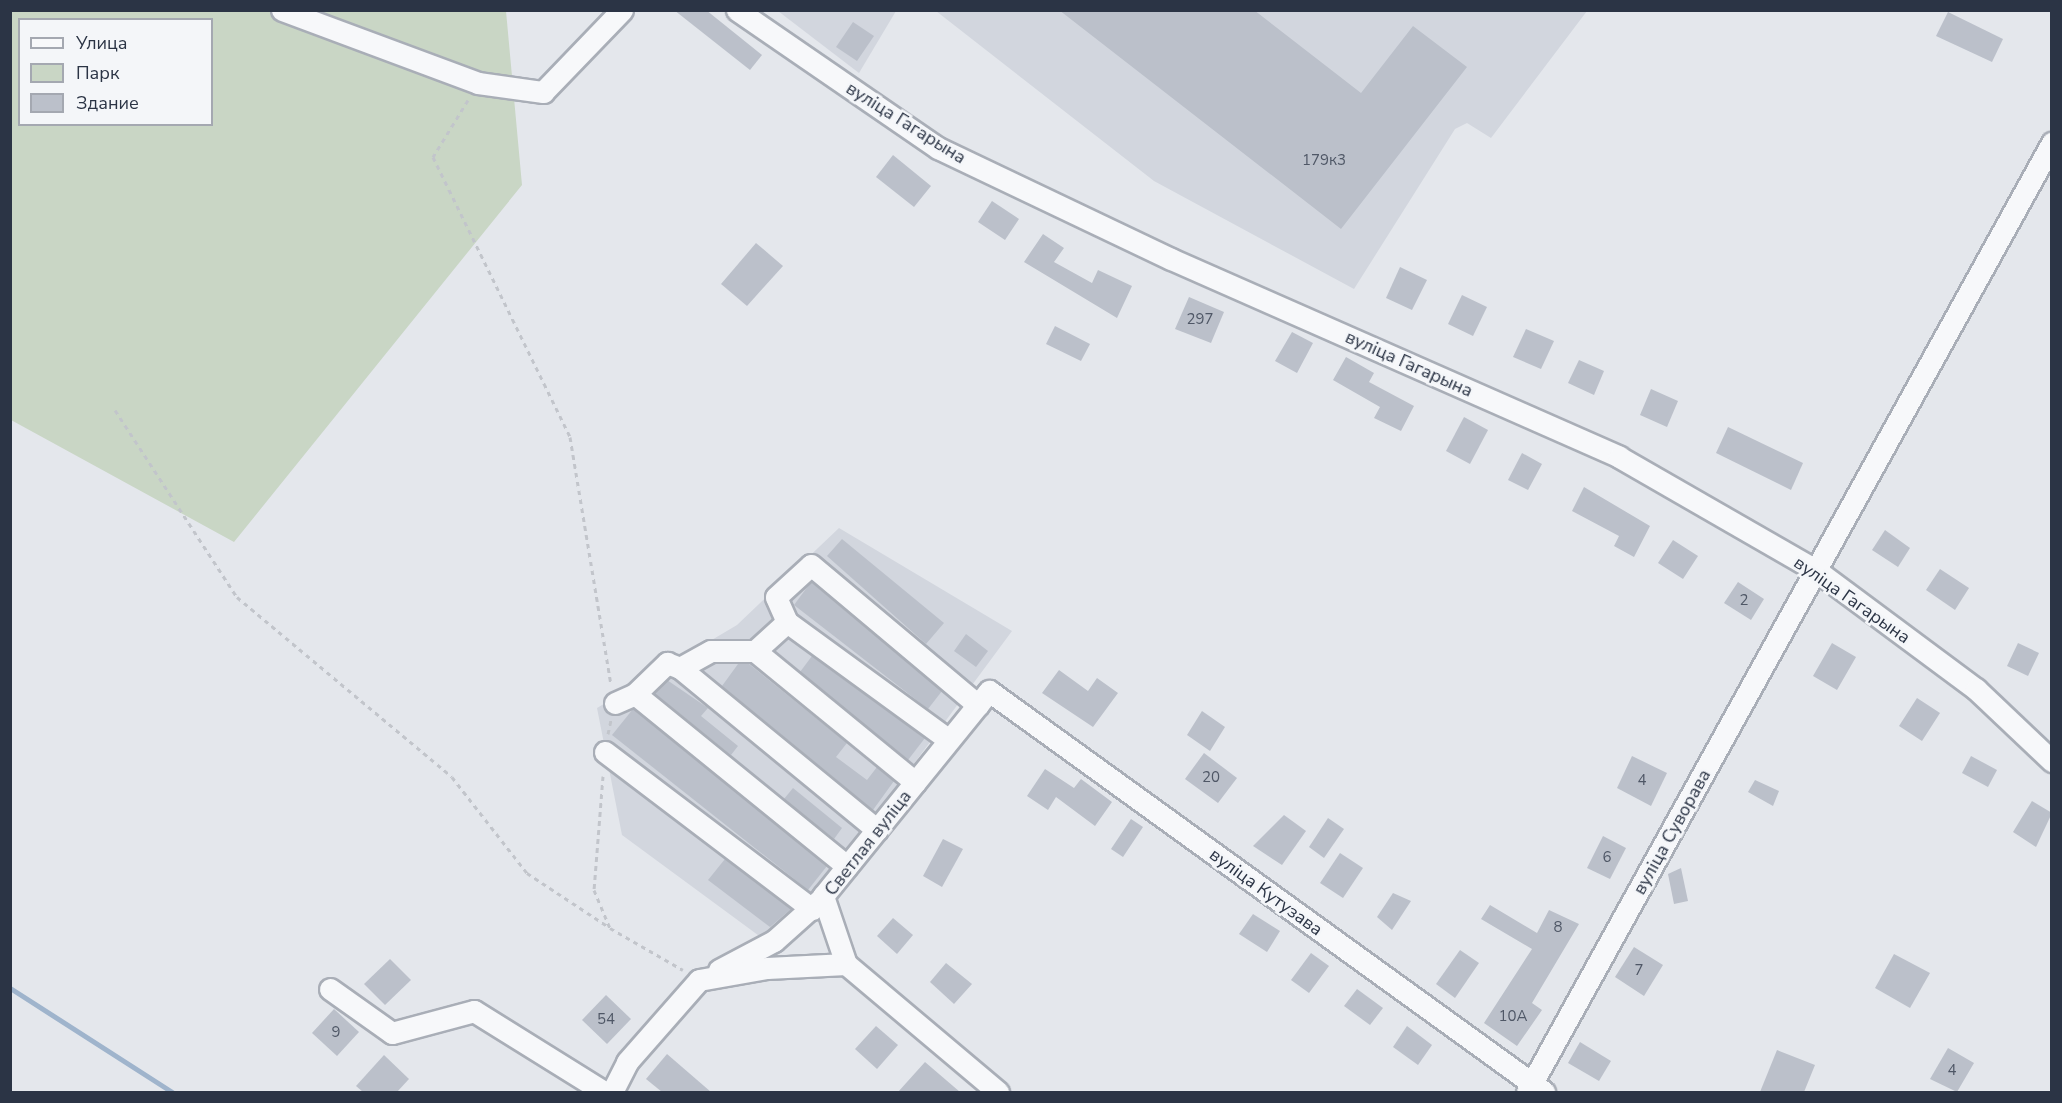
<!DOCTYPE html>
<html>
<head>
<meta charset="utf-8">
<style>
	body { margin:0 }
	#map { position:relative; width:2062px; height:1103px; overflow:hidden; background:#e4e7ec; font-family:"Nunito Sans",sans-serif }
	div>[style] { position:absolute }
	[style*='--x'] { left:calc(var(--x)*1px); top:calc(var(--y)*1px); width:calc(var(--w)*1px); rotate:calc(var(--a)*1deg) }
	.built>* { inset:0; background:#d2d6de }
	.green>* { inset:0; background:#c9d6c5 }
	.stream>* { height:5px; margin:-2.5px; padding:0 2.5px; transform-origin:2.5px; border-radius:2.5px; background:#9fb4cc }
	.building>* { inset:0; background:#bbc0ca }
	.path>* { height:3px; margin-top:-1.5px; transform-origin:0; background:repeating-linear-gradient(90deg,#c2c5cb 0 4.5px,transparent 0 9px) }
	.roads { filter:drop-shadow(2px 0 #a9aeb7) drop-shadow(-2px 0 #a9aeb7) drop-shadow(0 2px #a9aeb7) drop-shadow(0 -2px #a9aeb7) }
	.minor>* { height:21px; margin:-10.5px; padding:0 10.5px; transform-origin:10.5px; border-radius:10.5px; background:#f7f8fa }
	span { translate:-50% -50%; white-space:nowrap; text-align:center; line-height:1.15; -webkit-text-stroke:5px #f4f6f9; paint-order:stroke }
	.number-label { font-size:15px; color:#4f5766 }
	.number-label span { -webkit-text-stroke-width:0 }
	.street-label { font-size:18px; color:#2b3445 }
	.frame { position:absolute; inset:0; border:12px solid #2b3445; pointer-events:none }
	.legend { position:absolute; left:18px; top:18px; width:195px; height:108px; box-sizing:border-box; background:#f4f6f9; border:2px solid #a4a8b1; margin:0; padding:8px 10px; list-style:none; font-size:18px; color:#2b3445 }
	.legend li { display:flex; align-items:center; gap:12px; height:30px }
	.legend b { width:30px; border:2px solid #a4a8b1 }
</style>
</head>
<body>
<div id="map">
	<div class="built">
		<div style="clip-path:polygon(778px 11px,896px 11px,859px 73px)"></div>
		<div style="clip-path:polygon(936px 11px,1587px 11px,1491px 138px,1467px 123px,1455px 129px,1354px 289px,1154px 181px)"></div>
		<div style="clip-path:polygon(839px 528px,1012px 631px,777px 949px,622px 835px,597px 708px,737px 625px)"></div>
	</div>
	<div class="green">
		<div style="clip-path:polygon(evenodd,11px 11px,506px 11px,522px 185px,234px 542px,11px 420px,11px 11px,20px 20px,212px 20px,212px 124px,20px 124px,20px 20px)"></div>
	</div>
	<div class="stream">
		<div style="--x:10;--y:988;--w:193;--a:32.7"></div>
	</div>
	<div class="building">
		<div style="clip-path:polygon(674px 10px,706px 10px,762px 55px,750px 70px)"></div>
		<div style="clip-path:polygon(1059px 10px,1254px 10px,1361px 93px,1413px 26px,1467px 67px,1341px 229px)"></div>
		<div style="clip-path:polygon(1948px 12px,2003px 39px,1992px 62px,1936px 36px)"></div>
		<div style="clip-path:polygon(853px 22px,874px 36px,857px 61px,836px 47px)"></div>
		<div style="clip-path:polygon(893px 155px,931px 186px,914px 207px,876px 177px)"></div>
		<div style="clip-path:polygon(992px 201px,1019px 219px,1005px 240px,978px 222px)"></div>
		<div style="clip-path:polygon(1043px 234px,1064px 248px,1054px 262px,1092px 283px,1098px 270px,1132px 286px,1117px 318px,1024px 262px)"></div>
		<div style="clip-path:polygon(756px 243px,783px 266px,747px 306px,721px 284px)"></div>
		<div style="clip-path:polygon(1400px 267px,1427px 280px,1412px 310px,1386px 298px)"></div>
		<div style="clip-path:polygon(1462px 295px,1487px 307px,1473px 336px,1448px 324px)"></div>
		<div style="clip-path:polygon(1189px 297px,1224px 312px,1211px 343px,1175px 329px)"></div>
		<div style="clip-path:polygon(1055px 326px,1090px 344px,1081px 361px,1046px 344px)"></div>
		<div style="clip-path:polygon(1526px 329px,1554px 341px,1541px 369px,1513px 357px)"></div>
		<div style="clip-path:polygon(1292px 332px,1313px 343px,1297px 373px,1275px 361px)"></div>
		<div style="clip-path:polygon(1346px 357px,1374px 373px,1369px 382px,1414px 406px,1401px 431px,1374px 418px,1380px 407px,1333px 380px)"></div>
		<div style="clip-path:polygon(1579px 360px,1604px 371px,1594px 395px,1568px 383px)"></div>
		<div style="clip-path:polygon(1651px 389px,1678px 401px,1667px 427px,1640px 415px)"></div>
		<div style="clip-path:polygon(1464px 417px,1488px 430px,1470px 464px,1446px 451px)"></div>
		<div style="clip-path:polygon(1728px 427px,1803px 463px,1791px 490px,1716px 453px)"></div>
		<div style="clip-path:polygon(1522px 453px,1542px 464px,1528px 490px,1508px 480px)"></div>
		<div style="clip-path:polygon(1584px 487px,1650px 526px,1634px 557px,1614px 546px,1619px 536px,1572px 511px)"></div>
		<div style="clip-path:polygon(1885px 530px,1910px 548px,1898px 567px,1872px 550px)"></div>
		<div style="clip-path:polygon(842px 539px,944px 623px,926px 644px,827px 556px)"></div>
		<div style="clip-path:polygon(1673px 540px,1698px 556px,1683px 579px,1658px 563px)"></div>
		<div style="clip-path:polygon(1940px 569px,1969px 588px,1955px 610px,1926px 590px)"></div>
		<div style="clip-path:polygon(811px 582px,942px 691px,928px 709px,794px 605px)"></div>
		<div style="clip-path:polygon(1738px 582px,1764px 599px,1751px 620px,1724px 603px)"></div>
		<div style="clip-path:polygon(966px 634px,988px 651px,976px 667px,954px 651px)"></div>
		<div style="clip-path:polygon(1832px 643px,1856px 657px,1837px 690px,1813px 676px)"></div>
		<div style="clip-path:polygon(2018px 643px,2039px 653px,2028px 676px,2007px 666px)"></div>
		<div style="clip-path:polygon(812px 656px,925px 738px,908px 760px,800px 672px)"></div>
		<div style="clip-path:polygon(738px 664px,749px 664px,847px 743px,836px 757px,867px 780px,877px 767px,894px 781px,873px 810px,722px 686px)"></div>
		<div style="clip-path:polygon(1059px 670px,1088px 691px,1097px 678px,1118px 693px,1093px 727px,1042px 693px)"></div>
		<div style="clip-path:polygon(667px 680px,708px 708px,701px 716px,738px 746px,731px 755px,654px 693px)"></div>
		<div style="clip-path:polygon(1917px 698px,1940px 713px,1922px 741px,1899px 726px)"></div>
		<div style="clip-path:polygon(633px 709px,827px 866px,808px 890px,612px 735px)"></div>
		<div style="clip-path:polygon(1202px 711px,1225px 727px,1210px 751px,1187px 735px)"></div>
		<div style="clip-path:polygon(1204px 753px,1237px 778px,1218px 803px,1185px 779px)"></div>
		<div style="clip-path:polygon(1632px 756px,1667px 773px,1651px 806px,1617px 788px)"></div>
		<div style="clip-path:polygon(1971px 756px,1997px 770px,1988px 787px,1962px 773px)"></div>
		<div style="clip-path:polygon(1045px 769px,1074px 788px,1081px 779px,1112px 802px,1095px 826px,1056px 797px,1048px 810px,1027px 796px)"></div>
		<div style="clip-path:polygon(1755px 780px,1779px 791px,1773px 806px,1748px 792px)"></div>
		<div style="clip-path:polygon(793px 788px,842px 828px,834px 839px,784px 799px)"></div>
		<div style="clip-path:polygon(2032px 801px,2052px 813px,2036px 847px,2013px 832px)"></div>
		<div style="clip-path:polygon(1284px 815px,1306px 831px,1282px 865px,1253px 846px)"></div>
		<div style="clip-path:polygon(1328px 818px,1344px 829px,1324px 858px,1309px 847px)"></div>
		<div style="clip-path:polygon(1131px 819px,1143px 827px,1123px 857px,1111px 849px)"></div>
		<div style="clip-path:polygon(1603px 836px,1626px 848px,1610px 879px,1587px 868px)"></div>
		<div style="clip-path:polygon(943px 839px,963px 849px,942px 887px,923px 876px)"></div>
		<div style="clip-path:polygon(1340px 853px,1363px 868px,1343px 898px,1320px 883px)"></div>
		<div style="clip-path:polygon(725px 859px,791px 909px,770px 927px,708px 880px)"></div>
		<div style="clip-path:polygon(1681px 868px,1688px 901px,1674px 904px,1668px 874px)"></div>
		<div style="clip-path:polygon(1393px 893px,1411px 901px,1392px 930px,1377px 917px)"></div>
		<div style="clip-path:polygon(1490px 905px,1537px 933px,1549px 910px,1579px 924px,1532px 1003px,1542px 1010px,1517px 1046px,1484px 1023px,1532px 949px,1481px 919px)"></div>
		<div style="clip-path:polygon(1253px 914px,1280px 931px,1267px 952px,1239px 934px)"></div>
		<div style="clip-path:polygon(893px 918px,913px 935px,897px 954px,877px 936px)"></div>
		<div style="clip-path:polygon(1634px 947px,1663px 965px,1644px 996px,1615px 977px)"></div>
		<div style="clip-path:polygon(1460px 950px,1479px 963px,1455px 998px,1436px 984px)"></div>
		<div style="clip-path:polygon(1311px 953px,1329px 966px,1309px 993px,1291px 980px)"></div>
		<div style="clip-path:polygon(1894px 954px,1930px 973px,1910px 1008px,1875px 988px)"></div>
		<div style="clip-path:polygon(390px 959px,411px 980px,385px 1005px,364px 984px)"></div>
		<div style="clip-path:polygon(946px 963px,972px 984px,954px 1004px,930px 982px)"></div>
		<div style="clip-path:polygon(1357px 989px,1383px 1008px,1370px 1025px,1344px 1006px)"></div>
		<div style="clip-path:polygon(606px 995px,631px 1019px,607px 1044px,582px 1020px)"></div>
		<div style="clip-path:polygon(334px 1009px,359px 1032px,337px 1056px,312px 1033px)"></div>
		<div style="clip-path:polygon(876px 1026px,898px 1045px,877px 1069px,855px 1049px)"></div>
		<div style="clip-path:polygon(1407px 1026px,1432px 1045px,1418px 1065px,1393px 1047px)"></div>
		<div style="clip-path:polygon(1580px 1042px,1611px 1061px,1599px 1081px,1568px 1063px)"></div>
		<div style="clip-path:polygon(1948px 1048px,1974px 1063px,1957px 1092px,1930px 1079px)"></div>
		<div style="clip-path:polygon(1777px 1050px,1815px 1065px,1804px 1092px,1760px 1092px)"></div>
		<div style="clip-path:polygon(667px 1054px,711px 1092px,662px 1092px,646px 1079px)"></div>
		<div style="clip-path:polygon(384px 1055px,409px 1079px,397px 1092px,363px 1092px,356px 1086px)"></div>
		<div style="clip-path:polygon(925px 1062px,960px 1092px,898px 1092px)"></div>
	</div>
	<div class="path">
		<div style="--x:468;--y:100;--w:67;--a:121.6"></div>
		<div style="--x:433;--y:157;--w:312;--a:63.9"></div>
		<div style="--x:570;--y:437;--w:250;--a:80.6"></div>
		<div style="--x:115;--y:410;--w:223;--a:56.9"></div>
		<div style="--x:237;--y:597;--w:280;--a:39.9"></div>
		<div style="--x:452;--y:777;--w:122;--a:52"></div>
		<div style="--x:527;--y:873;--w:98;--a:33.4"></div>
		<div style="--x:608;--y:734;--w:14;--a:-78"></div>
		<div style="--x:603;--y:776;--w:114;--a:94.5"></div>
		<div style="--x:594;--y:890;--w:41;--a:67.2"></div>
		<div style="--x:610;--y:928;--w:84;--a:29.9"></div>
	</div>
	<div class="roads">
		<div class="minor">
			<div style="--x:282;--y:10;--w:209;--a:20.4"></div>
			<div style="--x:478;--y:83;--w:66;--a:7.9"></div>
			<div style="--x:543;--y:92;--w:114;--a:-46.1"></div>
			<div style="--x:737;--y:10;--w:244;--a:34.5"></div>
			<div style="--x:938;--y:148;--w:258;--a:25.5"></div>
			<div style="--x:1171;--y:259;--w:490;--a:23.8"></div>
			<div style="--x:1619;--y:457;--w:228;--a:29.9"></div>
			<div style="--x:1817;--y:571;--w:198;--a:36.6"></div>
			<div style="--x:1976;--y:689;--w:105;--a:43.5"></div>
			<div style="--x:787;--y:622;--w:200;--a:36.1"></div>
			<div style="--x:755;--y:651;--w:207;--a:39.3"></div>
			<div style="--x:680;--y:668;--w:255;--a:39.4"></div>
			<div style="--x:635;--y:694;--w:273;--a:39.1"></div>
			<div style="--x:615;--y:703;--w:22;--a:-24"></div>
			<div style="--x:635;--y:694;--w:45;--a:-44.1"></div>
			<div style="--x:667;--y:663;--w:14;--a:21"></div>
			<div style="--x:680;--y:668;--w:35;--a:-29"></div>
			<div style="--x:711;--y:651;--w:44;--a:0"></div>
			<div style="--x:755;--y:651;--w:43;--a:-42.2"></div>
			<div style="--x:787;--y:622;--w:27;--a:-114"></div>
			<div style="--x:776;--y:597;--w:47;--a:-42.4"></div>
			<div style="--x:811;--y:565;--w:218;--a:40"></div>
			<div style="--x:605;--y:752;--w:260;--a:37.2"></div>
			<div style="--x:719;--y:970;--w:62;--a:-27.8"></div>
			<div style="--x:774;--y:941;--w:63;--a:-41.8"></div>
			<div style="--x:330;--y:989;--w:76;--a:35.4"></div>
			<div style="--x:392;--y:1033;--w:85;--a:-15"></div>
			<div style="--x:474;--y:1011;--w:153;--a:31.9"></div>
			<div style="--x:612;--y:1092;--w:34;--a:-63"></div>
			<div style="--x:627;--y:1062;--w:109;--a:-48.7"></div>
			<div style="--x:699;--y:980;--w:69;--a:-10"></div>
			<div style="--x:767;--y:968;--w:79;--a:-2.9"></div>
			<div style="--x:998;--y:1092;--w:199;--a:-139.9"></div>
			<div style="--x:846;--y:964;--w:72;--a:-108.7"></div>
			<div style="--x:823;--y:896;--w:264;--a:-51"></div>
			<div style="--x:989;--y:691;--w:685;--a:35.85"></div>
			<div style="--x:1527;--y:1092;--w:1085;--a:-61.05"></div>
		</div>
	</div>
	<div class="number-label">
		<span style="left:1324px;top:161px">179к3</span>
		<span style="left:1200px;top:320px">297</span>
		<span style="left:1744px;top:601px">2</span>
		<span style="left:1211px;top:778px">20</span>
		<span style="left:1642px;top:781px">4</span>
		<span style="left:1607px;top:858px">6</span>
		<span style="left:1558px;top:928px">8</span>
		<span style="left:1639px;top:971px">7</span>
		<span style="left:1513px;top:1017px">10А</span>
		<span style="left:606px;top:1020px">54</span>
		<span style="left:336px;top:1033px">9</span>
		<span style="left:1952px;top:1071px">4</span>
	</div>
	<div class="street-label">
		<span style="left:906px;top:123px;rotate:32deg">вуліца Гагарына</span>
		<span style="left:1409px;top:364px;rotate:24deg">вуліца Гагарына</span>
		<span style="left:1852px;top:600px;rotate:35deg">вуліца Гагарына</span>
		<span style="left:1672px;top:832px;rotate:-61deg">вуліца Суворава</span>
		<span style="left:868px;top:843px;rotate:-52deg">Светлая вуліца</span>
		<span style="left:1266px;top:892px;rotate:36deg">вуліца Кутузава</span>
	</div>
	<div class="frame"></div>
	<ul class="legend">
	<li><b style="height:8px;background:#f7f8fa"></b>Улица</li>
	<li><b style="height:16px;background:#c9d6c5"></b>Парк</li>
	<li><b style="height:16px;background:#bbc0ca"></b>Здание</li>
	</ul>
</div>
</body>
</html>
